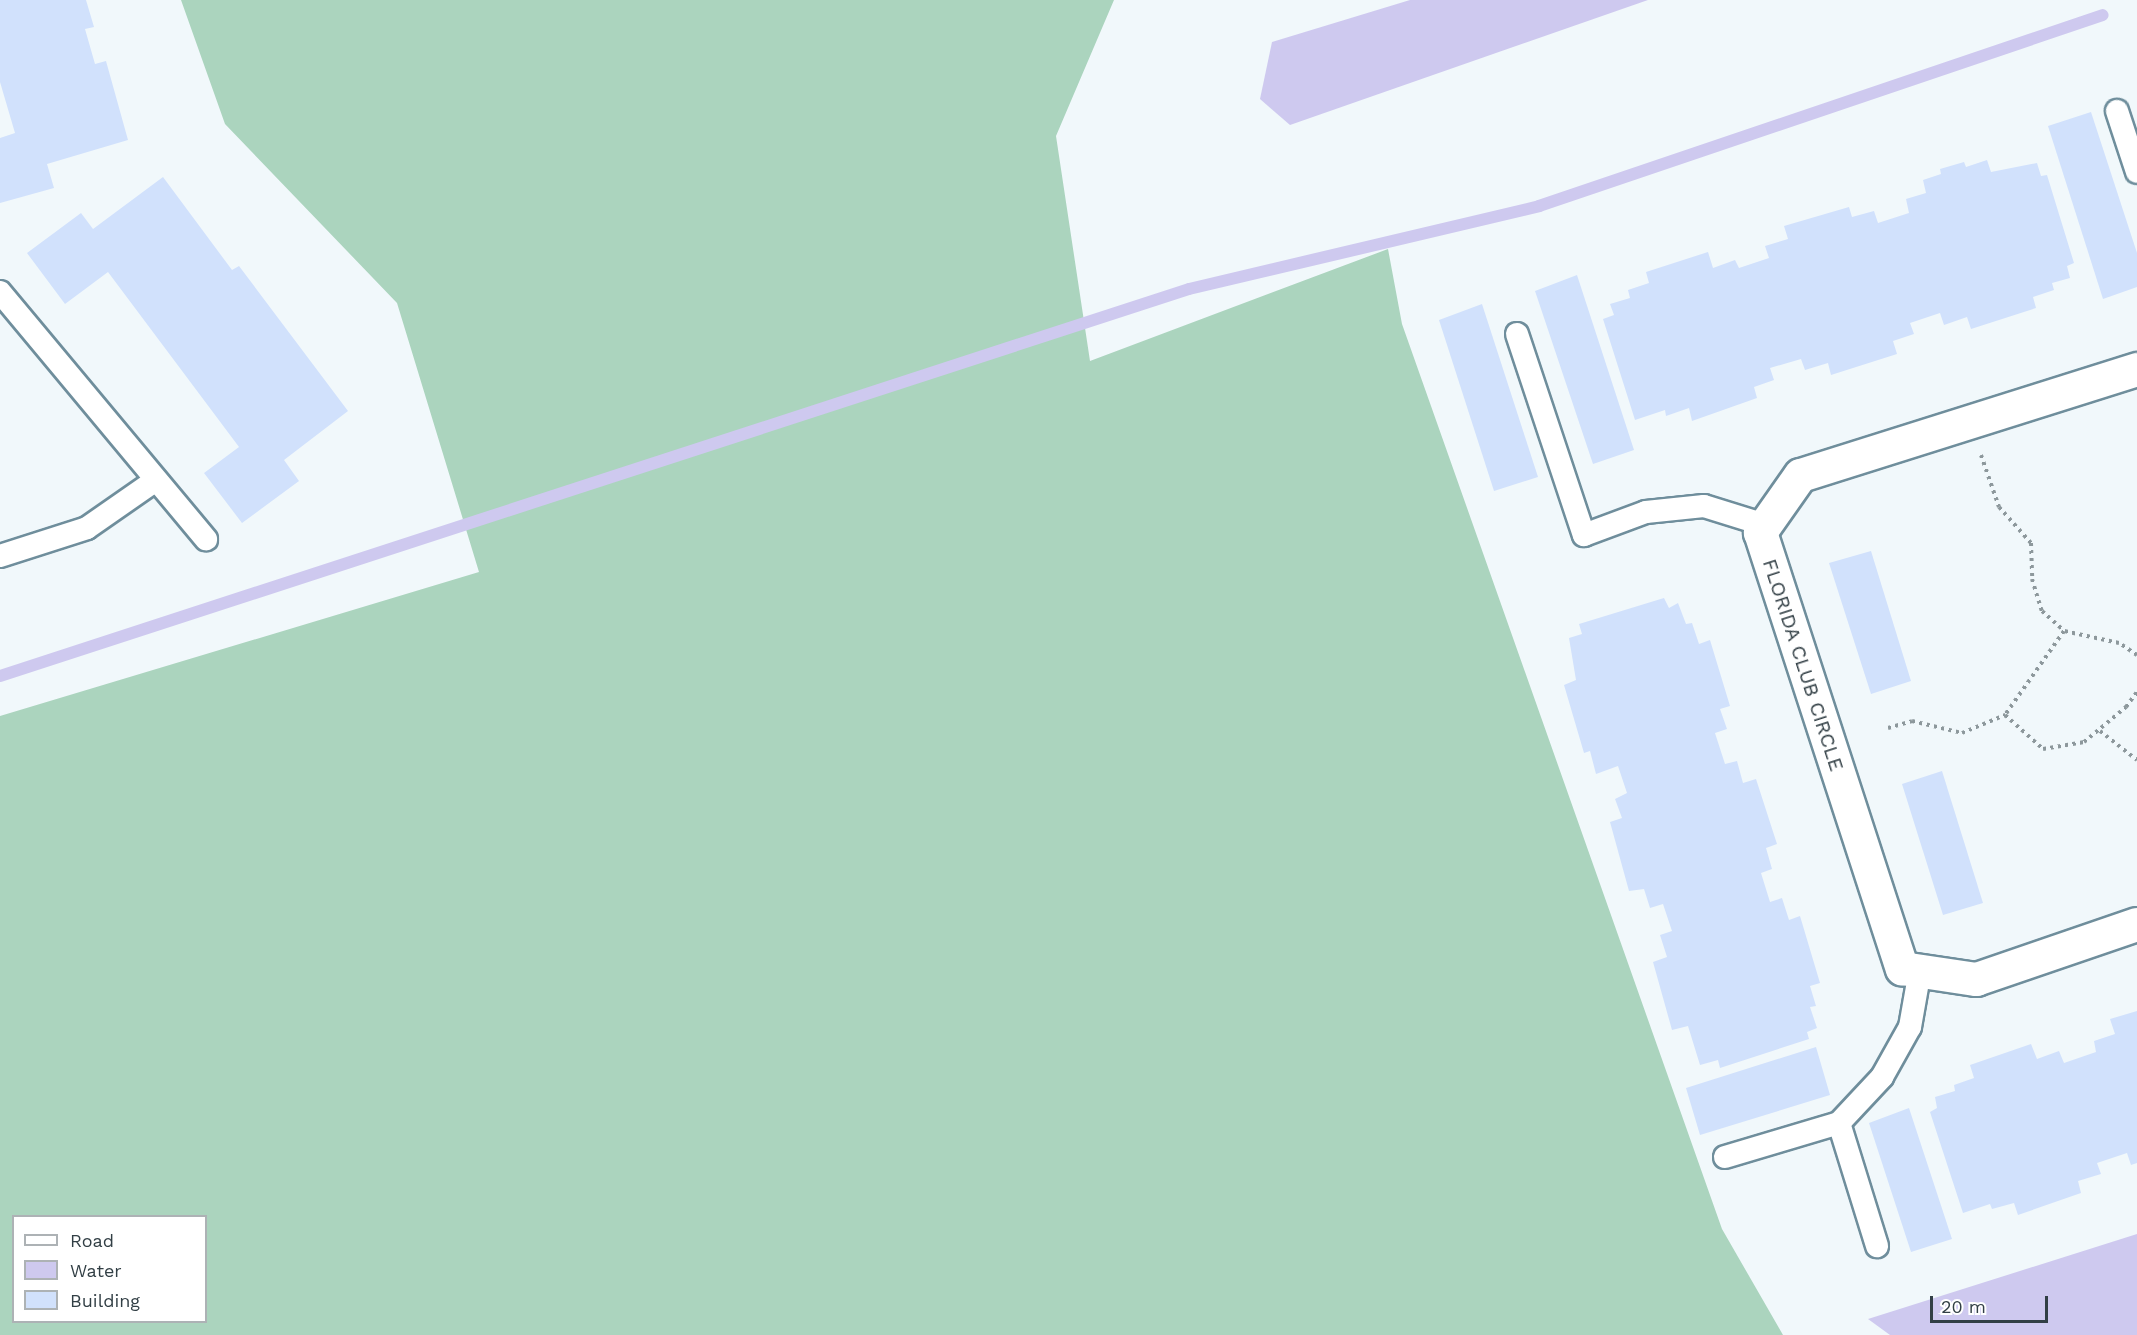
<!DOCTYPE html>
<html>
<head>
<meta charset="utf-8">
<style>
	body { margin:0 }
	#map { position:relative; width:2137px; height:1335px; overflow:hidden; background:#f1f8fb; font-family:"Work Sans",sans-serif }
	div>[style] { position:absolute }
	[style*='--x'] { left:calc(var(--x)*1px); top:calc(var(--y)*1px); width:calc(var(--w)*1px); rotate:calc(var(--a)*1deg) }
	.forest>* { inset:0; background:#abd4be }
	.water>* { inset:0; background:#cec9ef }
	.stream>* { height:12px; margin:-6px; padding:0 6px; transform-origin:6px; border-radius:6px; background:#cec9ef }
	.building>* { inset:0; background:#d1e1fc }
	.path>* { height:4px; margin-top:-2px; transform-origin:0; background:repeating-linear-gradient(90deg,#8d989c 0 3px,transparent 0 7.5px) }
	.roads { filter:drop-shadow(2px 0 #6f8e9c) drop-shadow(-2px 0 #6f8e9c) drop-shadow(0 2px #6f8e9c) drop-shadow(0 -2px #6f8e9c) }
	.lane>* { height:22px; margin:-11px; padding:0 11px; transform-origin:11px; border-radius:11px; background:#fff }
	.street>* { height:33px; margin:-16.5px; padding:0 16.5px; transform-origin:16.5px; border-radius:16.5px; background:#fff }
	span { translate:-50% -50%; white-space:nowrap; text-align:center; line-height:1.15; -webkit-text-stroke:5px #fff; paint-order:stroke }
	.street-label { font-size:20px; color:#323f45 }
	.legend { position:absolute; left:12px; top:1215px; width:195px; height:108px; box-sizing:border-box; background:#fff; border:2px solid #adb2b5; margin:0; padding:8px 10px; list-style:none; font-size:18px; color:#323f45 }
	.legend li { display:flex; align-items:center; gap:12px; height:30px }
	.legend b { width:30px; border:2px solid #adb2b5 }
	.scale { position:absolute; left:1930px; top:1296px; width:118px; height:27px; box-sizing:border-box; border:3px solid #323f45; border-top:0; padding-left:8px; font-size:18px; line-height:21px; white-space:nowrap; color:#323f45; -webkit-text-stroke:4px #fff; paint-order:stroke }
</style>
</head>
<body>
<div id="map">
	<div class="forest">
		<div style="clip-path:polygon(evenodd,181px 0,1114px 0,1056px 136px,1090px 361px,1388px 249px,1402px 324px,1722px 1229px,1783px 1335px,0 1335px,0 716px,479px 572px,397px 303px,225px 124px,181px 0,14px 1216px,206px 1216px,206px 1322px,14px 1322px,14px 1216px)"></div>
	</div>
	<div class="water">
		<div style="clip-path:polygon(1410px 0,1648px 0,1290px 125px,1260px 99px,1272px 42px)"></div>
		<div style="clip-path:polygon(2137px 1234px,2137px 1335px,1890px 1335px,1868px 1319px)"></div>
	</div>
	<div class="stream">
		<div style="--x:0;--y:676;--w:1250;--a:-18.03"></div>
		<div style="--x:1189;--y:289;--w:360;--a:-13.3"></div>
		<div style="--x:1539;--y:206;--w:595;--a:-18.71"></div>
	</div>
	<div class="building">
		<div style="clip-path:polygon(0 0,86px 0,94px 27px,85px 29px,95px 64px,106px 61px,128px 140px,47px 164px,54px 188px,0 203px,0 138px,15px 133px,0 82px)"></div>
		<div style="clip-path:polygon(2091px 112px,2137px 253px,2137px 287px,2103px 299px,2048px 126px)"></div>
		<div style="clip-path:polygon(1987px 160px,1991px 172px,2037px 163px,2041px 176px,2047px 175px,2074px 263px,2067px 266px,2070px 278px,2052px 283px,2054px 290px,2033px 297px,2036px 308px,1971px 329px,1967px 317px,1944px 325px,1940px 313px,1910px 323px,1914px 334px,1893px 341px,1897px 354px,1831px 375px,1828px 363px,1805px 370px,1801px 359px,1770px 368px,1774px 380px,1754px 387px,1757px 398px,1692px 421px,1689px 408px,1666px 416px,1665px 410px,1635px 420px,1603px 319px,1614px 315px,1610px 304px,1630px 298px,1628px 290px,1649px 283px,1646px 272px,1708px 252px,1713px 268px,1735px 260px,1739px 268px,1769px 258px,1765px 246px,1788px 239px,1784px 226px,1849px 207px,1852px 217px,1874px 211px,1878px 223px,1909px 213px,1906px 199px,1926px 193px,1923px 180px,1941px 174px,1940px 169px,1964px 162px,1966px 167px)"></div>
		<div style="clip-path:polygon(163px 177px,232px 270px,239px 266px,348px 411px,284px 460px,299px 481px,242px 523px,204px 473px,239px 447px,108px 272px,65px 304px,27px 253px,81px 213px,93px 229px)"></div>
		<div style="clip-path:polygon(1577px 275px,1634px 450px,1593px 464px,1535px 291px)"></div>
		<div style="clip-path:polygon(1482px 304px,1538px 477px,1494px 491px,1439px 320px)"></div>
		<div style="clip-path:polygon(1871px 551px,1911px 681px,1871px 694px,1829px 563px)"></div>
		<div style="clip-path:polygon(1664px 598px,1669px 608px,1678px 603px,1686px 624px,1692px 623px,1699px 644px,1710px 640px,1730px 706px,1720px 709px,1727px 729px,1715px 733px,1725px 764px,1737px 761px,1743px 783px,1756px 779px,1777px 844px,1766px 848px,1772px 869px,1761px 873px,1770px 902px,1782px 898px,1789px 920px,1800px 916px,1820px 983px,1810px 986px,1816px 1006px,1810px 1007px,1817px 1028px,1807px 1032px,1809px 1039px,1720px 1068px,1718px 1060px,1700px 1065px,1688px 1026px,1672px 1030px,1653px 962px,1667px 957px,1660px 935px,1672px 931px,1663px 904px,1650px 908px,1644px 889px,1629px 891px,1610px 822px,1622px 818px,1615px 799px,1627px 793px,1618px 766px,1596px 774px,1590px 751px,1584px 753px,1564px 685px,1576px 680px,1569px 638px,1582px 634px,1579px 624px)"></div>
		<div style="clip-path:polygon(1942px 771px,1983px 903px,1943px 915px,1902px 784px)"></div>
		<div style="clip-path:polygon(2137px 1011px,2137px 1163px,2131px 1165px,2127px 1153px,2097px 1163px,2101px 1174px,2078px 1181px,2081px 1193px,2018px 1215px,2014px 1203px,1992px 1209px,1990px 1204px,1963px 1213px,1930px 1112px,1937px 1108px,1935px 1097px,1955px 1091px,1954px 1085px,1974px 1078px,1970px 1065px,2031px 1044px,2037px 1059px,2059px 1051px,2064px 1063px,2096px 1052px,2094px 1041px,2115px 1034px,2110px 1019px)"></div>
		<div style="clip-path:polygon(1816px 1047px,1830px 1095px,1700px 1135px,1686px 1088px)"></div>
		<div style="clip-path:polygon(1909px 1108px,1952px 1239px,1911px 1252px,1869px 1123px)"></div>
	</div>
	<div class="path">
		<div style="--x:1981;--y:455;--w:55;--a:70.9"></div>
		<div style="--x:1999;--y:507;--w:48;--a:48.4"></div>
		<div style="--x:2031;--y:543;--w:36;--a:88"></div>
		<div style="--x:2032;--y:579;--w:34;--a:73"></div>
		<div style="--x:2042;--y:611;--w:30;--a:42"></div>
		<div style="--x:2137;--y:655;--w:22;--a:-146"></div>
		<div style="--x:2119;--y:643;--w:56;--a:-167.7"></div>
		<div style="--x:2064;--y:631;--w:103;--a:125.1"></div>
		<div style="--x:2005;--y:715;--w:51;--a:41.8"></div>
		<div style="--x:2043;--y:749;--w:42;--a:-9.7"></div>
		<div style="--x:2084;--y:742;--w:55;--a:-39.8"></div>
		<div style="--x:2126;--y:707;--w:19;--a:-54"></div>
		<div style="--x:1888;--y:728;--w:25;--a:-16"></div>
		<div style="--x:1912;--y:721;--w:51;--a:13.5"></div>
		<div style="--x:1962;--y:733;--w:47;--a:-22.7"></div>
		<div style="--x:2100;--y:731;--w:47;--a:38.1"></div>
	</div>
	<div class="roads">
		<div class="lane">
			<div style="--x:2117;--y:111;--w:64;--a:71.8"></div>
			<div style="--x:0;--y:292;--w:322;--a:50.2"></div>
			<div style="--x:1517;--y:334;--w:212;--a:71.6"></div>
			<div style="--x:1584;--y:535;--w:66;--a:-20.4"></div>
			<div style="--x:1646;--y:512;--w:58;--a:-5.9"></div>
			<div style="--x:1704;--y:506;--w:64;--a:17.3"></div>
			<div style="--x:0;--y:556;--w:91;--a:-17.8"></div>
			<div style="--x:87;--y:528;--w:84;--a:-34.8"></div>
			<div style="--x:1839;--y:1123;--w:129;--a:72.8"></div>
			<div style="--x:1725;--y:1157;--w:119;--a:-16.6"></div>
			<div style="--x:1839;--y:1123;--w:63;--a:-46.9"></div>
			<div style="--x:1882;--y:1077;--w:57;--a:-60.8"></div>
			<div style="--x:1910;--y:1027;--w:58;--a:-80"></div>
		</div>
		<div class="street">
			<div style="--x:2137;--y:369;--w:353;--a:162.5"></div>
			<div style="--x:1800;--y:475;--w:70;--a:125.1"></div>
			<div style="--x:1760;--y:532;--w:459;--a:72"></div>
			<div style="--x:1902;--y:968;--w:75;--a:8.5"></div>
			<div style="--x:1976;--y:979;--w:170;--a:-18.9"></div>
		</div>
	</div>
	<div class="street-label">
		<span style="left:1803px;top:665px;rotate:72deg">FLORIDA CLUB CIRCLE</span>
	</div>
	<ul class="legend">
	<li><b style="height:8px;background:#fff"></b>Road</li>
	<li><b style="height:16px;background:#cec9ef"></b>Water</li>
	<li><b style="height:16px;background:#d1e1fc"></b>Building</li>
	</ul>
	<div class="scale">20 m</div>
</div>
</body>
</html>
